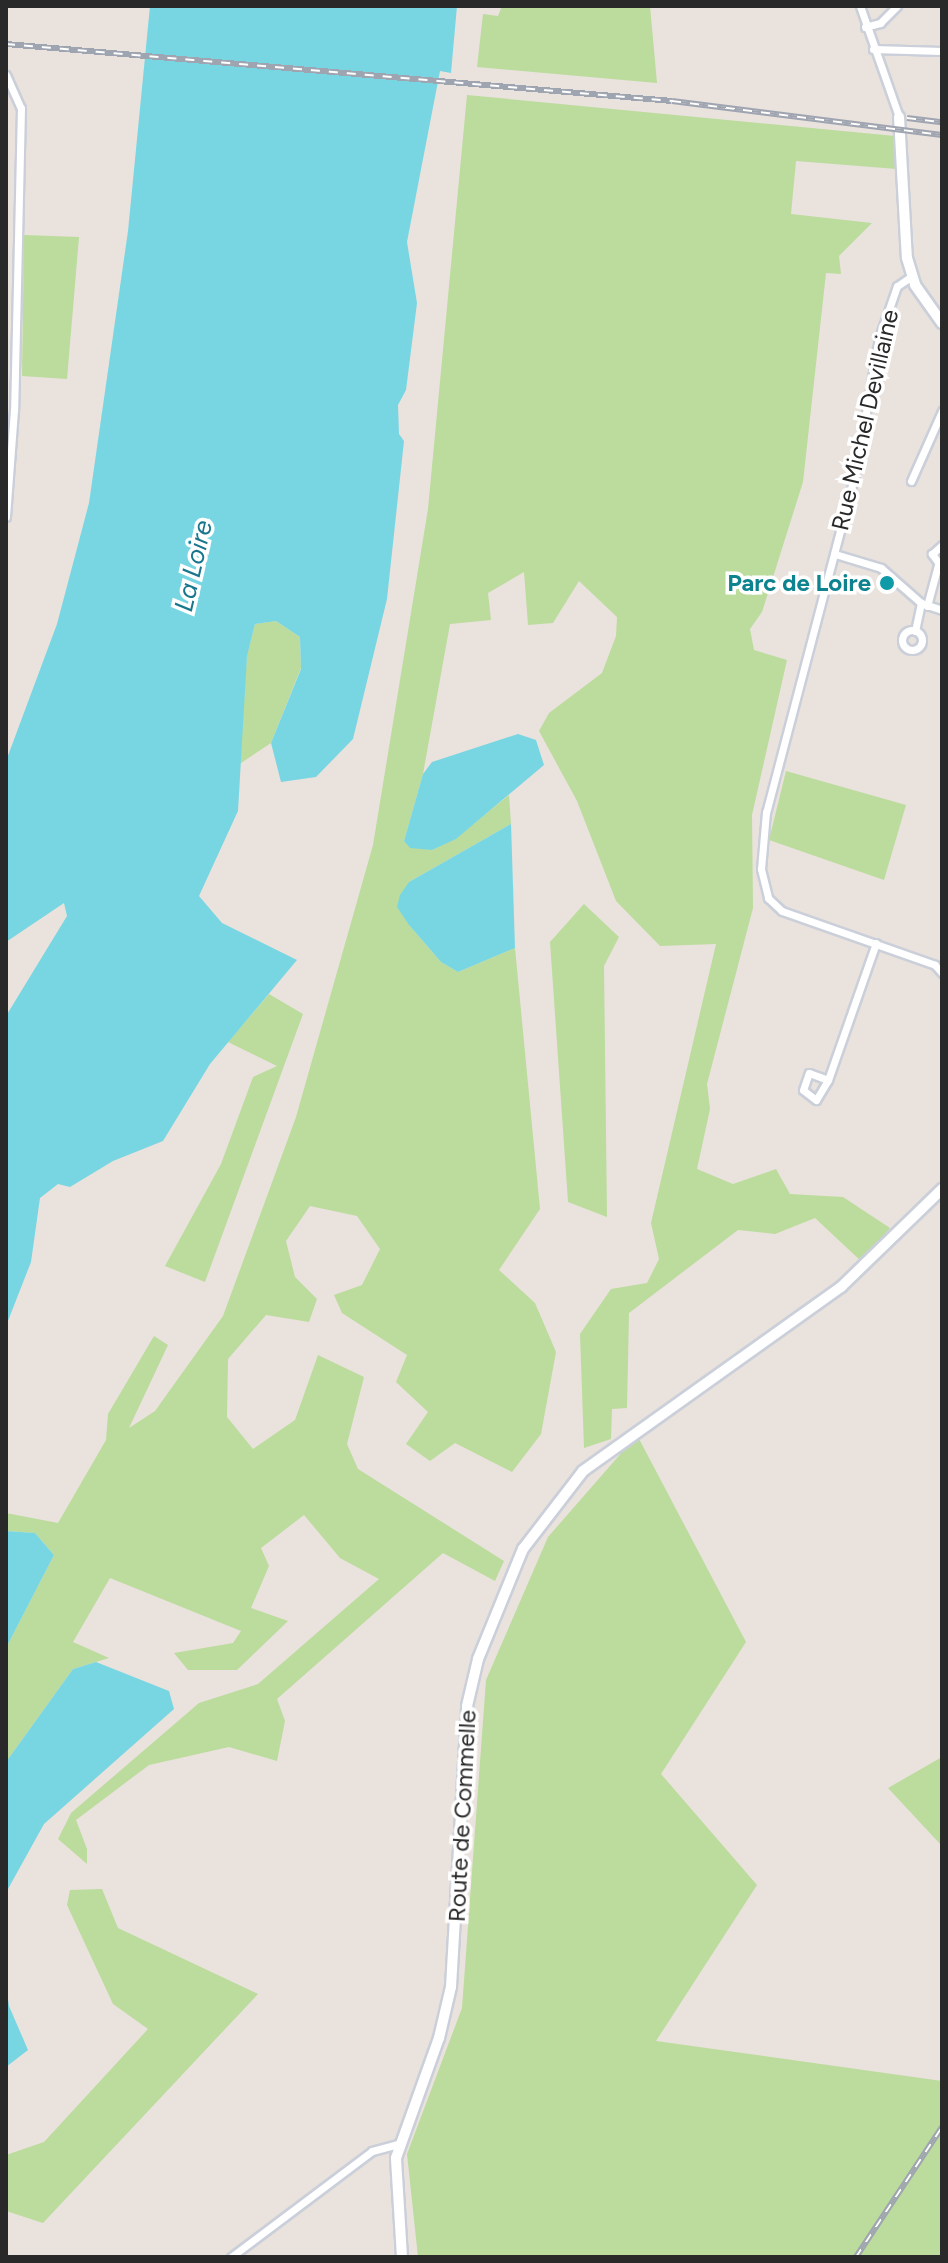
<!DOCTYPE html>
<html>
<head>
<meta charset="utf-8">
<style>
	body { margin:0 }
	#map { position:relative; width:948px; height:2263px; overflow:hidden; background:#eae2dc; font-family:Figtree,sans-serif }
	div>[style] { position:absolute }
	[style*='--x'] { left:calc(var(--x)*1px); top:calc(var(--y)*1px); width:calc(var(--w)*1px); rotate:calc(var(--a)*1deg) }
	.green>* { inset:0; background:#bbdc9d }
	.water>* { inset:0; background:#78d6e3 }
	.roads { filter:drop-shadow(2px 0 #cacfd9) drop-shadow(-2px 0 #cacfd9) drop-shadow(0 2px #cacfd9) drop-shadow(0 -2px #cacfd9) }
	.street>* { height:7px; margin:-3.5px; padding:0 3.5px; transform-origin:3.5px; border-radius:3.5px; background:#fff }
	.street>.ring { margin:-3.5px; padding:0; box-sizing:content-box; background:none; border:7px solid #fff; border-radius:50% }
	.secondary>* { height:10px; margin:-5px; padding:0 5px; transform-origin:5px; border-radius:5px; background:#fff }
	.rail>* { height:6px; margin-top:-3px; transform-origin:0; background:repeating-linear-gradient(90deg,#fff 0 9px,#9fa4b1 0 18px); box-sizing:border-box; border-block:2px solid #9fa4b1 }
	.dots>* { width:22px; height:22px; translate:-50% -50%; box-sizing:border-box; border:4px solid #fff; border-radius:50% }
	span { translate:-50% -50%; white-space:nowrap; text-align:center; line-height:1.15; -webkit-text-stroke:7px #fff; paint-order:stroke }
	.street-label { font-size:24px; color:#292929 }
	.culture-label { font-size:24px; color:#0d838f; font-weight:700 }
	.right { translate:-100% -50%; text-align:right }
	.water-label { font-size:26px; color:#19768c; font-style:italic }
	.frame { position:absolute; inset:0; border:8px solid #292929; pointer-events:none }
</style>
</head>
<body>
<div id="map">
	<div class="green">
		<div style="clip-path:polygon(502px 6px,650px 6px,657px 83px,477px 67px,483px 14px,498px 16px)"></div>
		<div style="clip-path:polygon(467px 95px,895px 136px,897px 169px,796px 161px,791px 214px,872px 223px,839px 256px,841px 274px,826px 273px,803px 482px,762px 612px,750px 629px,754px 650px,787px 660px,752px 815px,753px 908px,707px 1084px,710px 1109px,697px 1169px,733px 1184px,776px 1169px,790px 1194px,843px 1197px,890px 1228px,862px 1262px,815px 1218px,775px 1234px,738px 1230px,629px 1313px,627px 1408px,612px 1409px,611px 1439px,584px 1448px,580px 1334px,611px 1289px,647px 1283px,659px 1259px,651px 1223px,716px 944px,660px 946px,616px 901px,577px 801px,539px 731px,549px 713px,602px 673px,616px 636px,617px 617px,579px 581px,553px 623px,528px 625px,524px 572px,488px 593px,491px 620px,450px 624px,423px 774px,404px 841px,432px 850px,455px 839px,509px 795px,511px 824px,409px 882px,409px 925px,441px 962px,458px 972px,515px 948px,540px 1209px,499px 1270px,535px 1303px,556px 1352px,541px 1434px,512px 1472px,455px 1443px,430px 1461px,406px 1444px,428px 1412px,396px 1382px,407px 1355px,342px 1313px,334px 1295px,362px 1285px,380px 1249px,357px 1216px,310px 1206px,286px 1241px,295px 1277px,317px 1299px,309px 1322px,266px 1315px,228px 1359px,227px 1417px,253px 1449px,295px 1420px,318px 1355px,364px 1377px,347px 1444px,358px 1469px,504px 1561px,495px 1581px,443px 1553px,277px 1699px,285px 1721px,277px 1761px,229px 1747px,149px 1765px,76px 1820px,87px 1849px,87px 1864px,58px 1839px,71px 1813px,199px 1703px,258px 1684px,379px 1579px,340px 1558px,304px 1515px,261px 1548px,269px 1566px,251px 1608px,288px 1621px,237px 1670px,188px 1670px,174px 1653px,233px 1643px,241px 1631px,110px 1578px,73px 1642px,109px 1658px,73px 1669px,6px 1762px,6px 1648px,54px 1555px,35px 1533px,6px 1531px,6px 1513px,58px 1523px,106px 1440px,108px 1414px,154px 1336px,168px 1345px,129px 1428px,155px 1411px,223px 1316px,296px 1117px,373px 845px,428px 509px)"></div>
		<div style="clip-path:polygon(24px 235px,79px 237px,67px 379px,22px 376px)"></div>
		<div style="clip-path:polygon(276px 621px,300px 637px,301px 668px,271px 743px,238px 765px,247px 655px,255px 624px)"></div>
		<div style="clip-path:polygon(786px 771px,906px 805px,884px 880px,769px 840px)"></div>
		<div style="clip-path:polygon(584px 904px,619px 937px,604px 966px,607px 1217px,568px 1202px,550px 942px)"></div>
		<div style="clip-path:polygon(269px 994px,303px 1014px,205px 1282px,165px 1266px,221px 1164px,253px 1077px,277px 1066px,228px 1042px)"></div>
		<div style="clip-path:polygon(637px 1435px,746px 1642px,661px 1774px,757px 1885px,656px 2041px,942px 2081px,942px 2257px,418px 2257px,407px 2154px,462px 2008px,486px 1680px,548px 1537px)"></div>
		<div style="clip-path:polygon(942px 1757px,942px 1846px,888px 1788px)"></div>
		<div style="clip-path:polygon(102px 1889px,118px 1928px,258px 1994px,43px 2223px,6px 2211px,6px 2155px,44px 2142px,148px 2029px,113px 2004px,67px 1905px,70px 1890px)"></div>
	</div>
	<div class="water">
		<div style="clip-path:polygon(150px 6px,457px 6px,451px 73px,440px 71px,407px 242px,417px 303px,406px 390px,398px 405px,399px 434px,404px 441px,387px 599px,353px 739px,316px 777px,281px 782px,271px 743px,301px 669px,300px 637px,276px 621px,255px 624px,247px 656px,238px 811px,199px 896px,222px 923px,297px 960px,210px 1064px,163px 1141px,113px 1161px,70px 1187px,58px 1184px,40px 1198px,31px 1262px,6px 1326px,6px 1016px,67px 916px,64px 903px,6px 942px,6px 761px,57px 624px,89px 503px,128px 231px)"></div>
		<div style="clip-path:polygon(518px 734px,536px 740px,544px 765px,456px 839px,432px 850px,410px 848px,404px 841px,423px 774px,432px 762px)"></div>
		<div style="clip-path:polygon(511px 824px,515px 948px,458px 972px,441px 962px,409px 925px,397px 907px,400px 895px,409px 882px)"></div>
		<div style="clip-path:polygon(6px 1531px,35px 1533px,54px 1555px,6px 1648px)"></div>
		<div style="clip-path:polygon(96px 1662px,169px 1691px,174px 1709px,44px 1824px,8px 1889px,6px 1907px,6px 1762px,73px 1669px)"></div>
		<div style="clip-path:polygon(6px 1985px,9px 2006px,28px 2050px,6px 2067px)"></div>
	</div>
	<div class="roads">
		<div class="street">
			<div style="--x:860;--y:6;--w:118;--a:70.6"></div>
			<div style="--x:865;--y:27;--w:16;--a:-15"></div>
			<div style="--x:880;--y:23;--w:24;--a:-45"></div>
			<div style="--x:873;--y:49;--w:69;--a:1.7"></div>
			<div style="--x:6;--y:75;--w:36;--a:66"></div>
			<div style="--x:21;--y:108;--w:302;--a:91.3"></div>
			<div style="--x:14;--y:410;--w:107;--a:94.3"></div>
			<div style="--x:912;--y:276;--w:18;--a:146"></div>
			<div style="--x:897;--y:286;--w:55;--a:109.1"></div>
			<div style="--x:879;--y:338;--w:134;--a:99.9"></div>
			<div style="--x:856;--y:470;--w:354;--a:104.7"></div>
			<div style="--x:766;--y:812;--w:57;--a:95"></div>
			<div style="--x:761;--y:869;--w:30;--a:76"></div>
			<div style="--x:768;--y:898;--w:19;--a:43"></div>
			<div style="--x:782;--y:911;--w:162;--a:19.4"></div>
			<div style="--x:935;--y:965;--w:11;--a:49"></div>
			<div style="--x:911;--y:481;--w:77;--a:-66.1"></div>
			<div style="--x:835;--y:554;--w:48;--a:16.9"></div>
			<div style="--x:881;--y:568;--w:53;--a:41.2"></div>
			<div style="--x:921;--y:603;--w:22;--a:18"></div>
			<div style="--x:940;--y:565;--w:14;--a:-126"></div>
			<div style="--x:932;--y:554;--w:13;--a:-42"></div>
			<div style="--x:927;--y:606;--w:42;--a:-75"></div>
			<div class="ring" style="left:902px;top:630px;width:13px;height:13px"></div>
			<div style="--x:915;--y:631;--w:29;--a:-78"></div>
			<div style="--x:828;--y:1080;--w:23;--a:121"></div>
			<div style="--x:816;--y:1100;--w:16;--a:-142"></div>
			<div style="--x:803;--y:1090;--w:18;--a:-71"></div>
			<div style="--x:809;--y:1073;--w:20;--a:20"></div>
			<div style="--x:828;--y:1080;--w:145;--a:-70.7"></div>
			<div style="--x:231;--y:2257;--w:176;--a:-36.9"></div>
			<div style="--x:372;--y:2151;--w:28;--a:-15"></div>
		</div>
		<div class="secondary">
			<div style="--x:899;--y:117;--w:141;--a:86.8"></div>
			<div style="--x:907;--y:258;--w:28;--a:73"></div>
			<div style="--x:915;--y:285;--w:47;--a:54.6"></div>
			<div style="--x:402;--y:2257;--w:99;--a:-93.5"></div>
			<div style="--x:396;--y:2158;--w:127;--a:-70.3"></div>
			<div style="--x:439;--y:2038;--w:52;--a:-76.8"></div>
			<div style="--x:451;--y:1987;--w:281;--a:-86.7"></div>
			<div style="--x:467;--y:1706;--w:48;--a:-76.8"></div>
			<div style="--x:478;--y:1659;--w:119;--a:-67.8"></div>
			<div style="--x:523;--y:1549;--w:98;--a:-52.4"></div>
			<div style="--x:583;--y:1471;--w:317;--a:-35.5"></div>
			<div style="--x:841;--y:1287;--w:141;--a:-44.1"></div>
		</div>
	</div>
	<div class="rail">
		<div style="--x:6;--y:44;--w:668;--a:4.89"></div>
		<div style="--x:672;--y:101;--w:272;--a:7.2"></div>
		<div style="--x:907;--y:118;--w:35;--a:7"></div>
		<div style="--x:856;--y:2257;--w:156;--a:-56.5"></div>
	</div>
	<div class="dots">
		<div style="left:887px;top:583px;background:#0f9aa8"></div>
	</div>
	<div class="street-label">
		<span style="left:865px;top:420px;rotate:-77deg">Rue Michel Devillaine</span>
		<span style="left:462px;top:1816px;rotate:-87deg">Route de Commelle</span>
	</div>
	<div class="culture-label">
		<span class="right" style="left:871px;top:583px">Parc de Loire</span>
	</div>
	<div class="water-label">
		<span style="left:194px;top:566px;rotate:-77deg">La Loire</span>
	</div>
	<div class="frame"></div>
</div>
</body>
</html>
